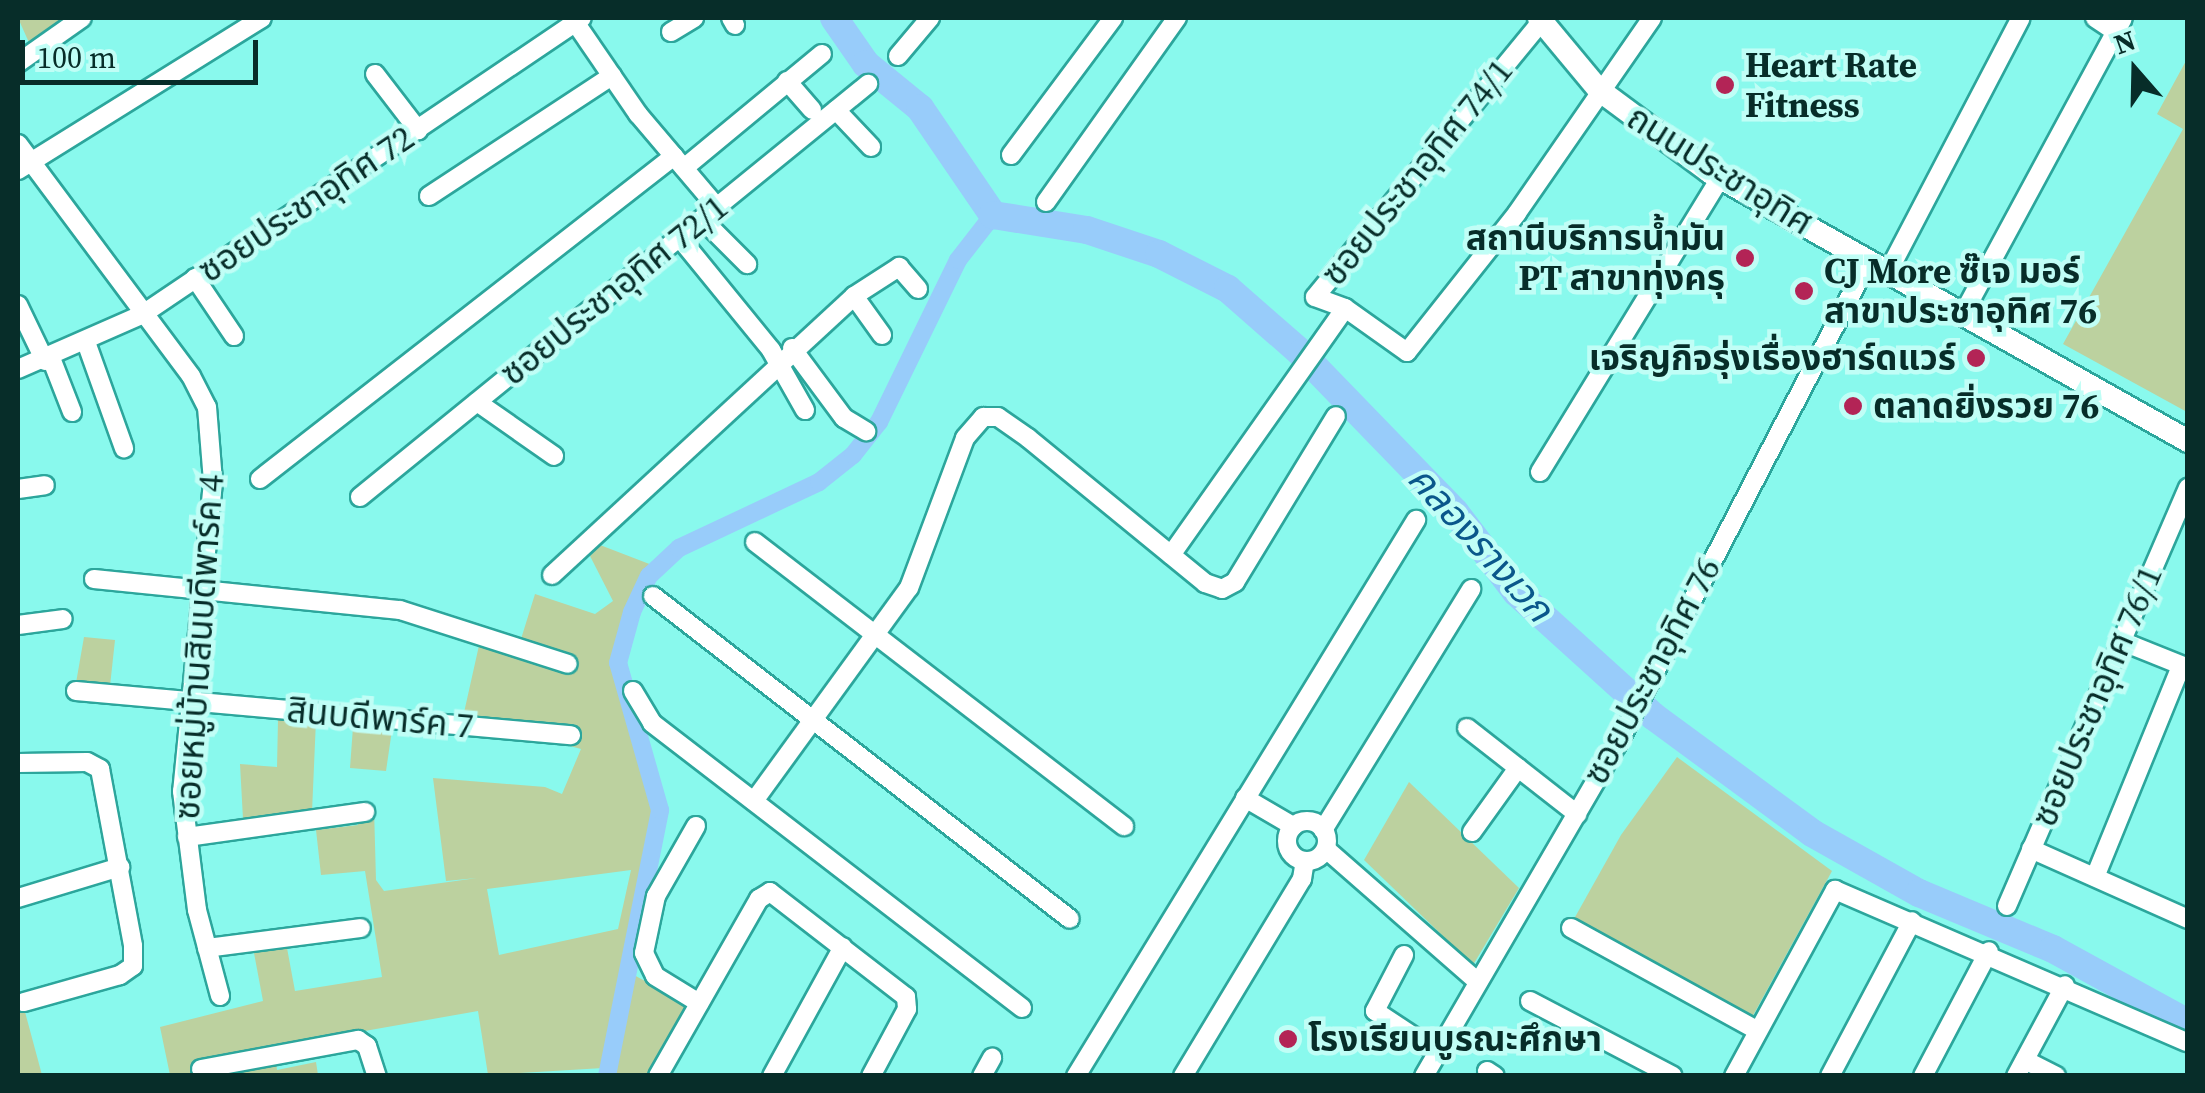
<!DOCTYPE html>
<html>
<head>
<meta charset="utf-8">
<style>
	body { margin:0 }
	#map { position:relative; width:2205px; height:1093px; overflow:hidden; background:#89f9ed; font-family:"Source Serif 4","Noto Sans Thai",serif }
	div>[style] { position:absolute }
	[style*='--x'] { left:calc(var(--x)*1px); top:calc(var(--y)*1px); width:calc(var(--w)*1px); rotate:calc(var(--a)*1deg) }
	.green>* { inset:0; background:#bcd19f }
	.canal>* { height:18px; margin:-9px; padding:0 9px; transform-origin:9px; border-radius:9px; background:#98ccfa }
	.river>* { height:28px; margin:-14px; padding:0 14px; transform-origin:14px; border-radius:14px; background:#98ccfa }
	.roads { filter:drop-shadow(2px 0 #2ca69c) drop-shadow(-2px 0 #2ca69c) drop-shadow(0 2px #2ca69c) drop-shadow(0 -2px #2ca69c) }
	.minor>* { height:18px; margin:-9px; padding:0 9px; transform-origin:9px; border-radius:9px; background:#fff }
	.minor>.ring { margin:-9px; padding:0; box-sizing:content-box; background:none; border:18px solid #fff; border-radius:50% }
	.secondary>* { height:22px; margin:-11px; padding:0 11px; transform-origin:11px; border-radius:11px; background:#fff }
	.dots>* { width:28px; height:28px; translate:-50% -50%; box-sizing:border-box; border:5px solid #c0fef6; border-radius:50% }
	span { translate:-50% -50%; white-space:nowrap; text-align:center; line-height:1.15; -webkit-text-stroke:9px #c0fef6; paint-order:stroke }
	.poi-label { font-size:35px; color:#072d29; font-weight:700 }
	.left { translate:0 -50%; text-align:left }
	.right { translate:-100% -50%; text-align:right }
	.street-label { font-size:35px; color:#072d29 }
	.water-label { font-size:38px; color:#0a578b; font-style:italic }
	.frame { position:absolute; inset:0; border:20px solid #072d29; pointer-events:none }
	.north { position:absolute; left:2085px; top:20px; width:100px; height:100px; -webkit-text-stroke:8px #c0fef6; paint-order:stroke; rotate:340deg; font-size:28px; font-weight:700; line-height:40px; text-align:center; color:#072d29 }
	.north::after { content:''; display:block; margin:auto; width:35px; height:45px; background:#072d29; clip-path:polygon(50% 0,100% 100%,50% 72%,0 100%) }
	.scale { position:absolute; left:20px; top:40px; width:238px; height:45px; box-sizing:border-box; border:5px solid #072d29; border-top:0; padding-left:12px; font-size:30px; line-height:35px; white-space:nowrap; color:#072d29; -webkit-text-stroke:8px #c0fef6; paint-order:stroke }
</style>
</head>
<body>
<div id="map">
	<div class="green">
		<div style="clip-path:polygon(18px 18px,74px 18px,31px 47px)"></div>
		<div style="clip-path:polygon(2187px 59px,2187px 412px,2063px 344px,2183px 129px,2157px 114px)"></div>
		<div style="clip-path:polygon(evenodd,600px 545px,652px 565px,622px 627px,614px 662px,656px 808px,603px 1068px,488px 1075px,478px 1011px,274px 1047px,277px 1070px,316px 1062px,318px 1075px,170px 1075px,160px 1027px,263px 1001px,254px 953px,287px 948px,295px 991px,382px 977px,365px 871px,321px 875px,316px 830px,358px 825px,356px 807px,374px 808px,376px 880px,384px 891px,477px 878px,446px 881px,433px 778px,545px 787px,562px 794px,581px 749px,463px 717px,480px 641px,574px 671px,576px 661px,521px 639px,535px 594px,595px 614px,613px 601px,590px 556px,600px 545px,631px 870px,618px 929px,499px 955px,487px 889px,631px 870px)"></div>
		<div style="clip-path:polygon(84px 637px,115px 640px,110px 686px,76px 683px)"></div>
		<div style="clip-path:polygon(278px 720px,316px 720px,312px 812px,243px 819px,240px 764px,277px 767px)"></div>
		<div style="clip-path:polygon(353px 727px,392px 730px,386px 771px,350px 768px)"></div>
		<div style="clip-path:polygon(1677px 757px,1832px 871px,1744px 1032px,1565px 935px,1621px 835px)"></div>
		<div style="clip-path:polygon(1409px 782px,1519px 888px,1473px 965px,1364px 860px)"></div>
		<div style="clip-path:polygon(632px 974px,693px 1007px,653px 1075px,612px 1076px)"></div>
		<div style="clip-path:polygon(18px 986px,42px 1075px,18px 1075px)"></div>
	</div>
	<div class="canal">
		<div style="--x:607;--y:1076;--w:271;--a:-78.7"></div>
		<div style="--x:660;--y:810;--w:153;--a:-105.9"></div>
		<div style="--x:618;--y:663;--w:53;--a:-74.6"></div>
		<div style="--x:632;--y:612;--w:40;--a:-65"></div>
		<div style="--x:649;--y:576;--w:41;--a:-43"></div>
		<div style="--x:679;--y:548;--w:155;--a:-25.2"></div>
		<div style="--x:819;--y:482;--w:43;--a:-38.5"></div>
		<div style="--x:853;--y:455;--w:42;--a:-51.8"></div>
		<div style="--x:879;--y:422;--w:180;--a:-64"></div>
		<div style="--x:958;--y:260;--w:57;--a:-52.1"></div>
	</div>
	<div class="river">
		<div style="--x:834;--y:18;--w:56;--a:55.2"></div>
		<div style="--x:866;--y:64;--w:70;--a:39.2"></div>
		<div style="--x:920;--y:108;--w:130;--a:55.7"></div>
		<div style="--x:993;--y:215;--w:95;--a:9.1"></div>
		<div style="--x:1087;--y:230;--w:76;--a:18.4"></div>
		<div style="--x:1159;--y:254;--w:77;--a:26.9"></div>
		<div style="--x:1228;--y:289;--w:97;--a:41.2"></div>
		<div style="--x:1301;--y:353;--w:221;--a:45.9"></div>
		<div style="--x:1455;--y:512;--w:101;--a:52.7"></div>
		<div style="--x:1516;--y:592;--w:185;--a:42.1"></div>
		<div style="--x:1653;--y:716;--w:197;--a:36.3"></div>
		<div style="--x:1812;--y:833;--w:123;--a:29.3"></div>
		<div style="--x:1919;--y:893;--w:145;--a:22.7"></div>
		<div style="--x:2053;--y:949;--w:154;--a:28.7"></div>
	</div>
	<div class="roads">
		<div class="minor">
			<div style="--x:731;--y:18;--w:8;--a:60"></div>
			<div style="--x:2095;--y:18;--w:23;--a:34"></div>
			<div style="--x:575;--y:22;--w:112;--a:55.6"></div>
			<div style="--x:638;--y:114;--w:122;--a:49.7"></div>
			<div style="--x:671;--y:32;--w:27;--a:-31"></div>
			<div style="--x:898;--y:56;--w:50;--a:-49.9"></div>
			<div style="--x:18;--y:63;--w:78;--a:-35.1"></div>
			<div style="--x:375;--y:74;--w:71;--a:52.5"></div>
			<div style="--x:787;--y:81;--w:38;--a:49"></div>
			<div style="--x:836;--y:110;--w:51;--a:46.6"></div>
			<div style="--x:18;--y:144;--w:289;--a:53.3"></div>
			<div style="--x:191;--y:376;--w:35;--a:63"></div>
			<div style="--x:207;--y:407;--w:75;--a:85.4"></div>
			<div style="--x:213;--y:482;--w:311;--a:95.7"></div>
			<div style="--x:182;--y:791;--w:120;--a:82.8"></div>
			<div style="--x:197;--y:910;--w:89;--a:75"></div>
			<div style="--x:1011;--y:155;--w:171;--a:-53.3"></div>
			<div style="--x:684;--y:168;--w:179;--a:-39.6"></div>
			<div style="--x:18;--y:170;--w:287;--a:-31.9"></div>
			<div style="--x:429;--y:196;--w:219;--a:-33.3"></div>
			<div style="--x:1046;--y:202;--w:226;--a:-54.6"></div>
			<div style="--x:702;--y:219;--w:64;--a:45"></div>
			<div style="--x:679;--y:237;--w:146;--a:50.8"></div>
			<div style="--x:771;--y:350;--w:69;--a:60.5"></div>
			<div style="--x:1889;--y:270;--w:284;--a:-62.4"></div>
			<div style="--x:195;--y:278;--w:70;--a:56.1"></div>
			<div style="--x:854;--y:296;--w:48;--a:54.3"></div>
			<div style="--x:18;--y:305;--w:62;--a:64.3"></div>
			<div style="--x:1345;--y:308;--w:76;--a:35.4"></div>
			<div style="--x:1407;--y:352;--w:177;--a:-51.6"></div>
			<div style="--x:1517;--y:213;--w:237;--a:-55.3"></div>
			<div style="--x:1963;--y:314;--w:336;--a:-61.6"></div>
			<div style="--x:86;--y:342;--w:113;--a:70.3"></div>
			<div style="--x:792;--y:348;--w:87;--a:53.4"></div>
			<div style="--x:844;--y:418;--w:26;--a:31"></div>
			<div style="--x:51;--y:358;--w:58;--a:68.7"></div>
			<div style="--x:18;--y:369;--w:137;--a:-23.7"></div>
			<div style="--x:143;--y:314;--w:529;--a:-33.99"></div>
			<div style="--x:477;--y:402;--w:94;--a:35"></div>
			<div style="--x:1540;--y:472;--w:346;--a:-58.5"></div>
			<div style="--x:260;--y:479;--w:525;--a:-37.96"></div>
			<div style="--x:18;--y:489;--w:27;--a:-8"></div>
			<div style="--x:360;--y:497;--w:655;--a:-39.11"></div>
			<div style="--x:755;--y:542;--w:466;--a:37.6"></div>
			<div style="--x:1171;--y:555;--w:302;--a:-54.8"></div>
			<div style="--x:1345;--y:308;--w:32;--a:-160"></div>
			<div style="--x:1315;--y:297;--w:357;--a:-50.6"></div>
			<div style="--x:552;--y:575;--w:411;--a:-42.7"></div>
			<div style="--x:854;--y:296;--w:54;--a:-32.8"></div>
			<div style="--x:899;--y:267;--w:29;--a:49"></div>
			<div style="--x:94;--y:579;--w:308;--a:5.8"></div>
			<div style="--x:400;--y:610;--w:176;--a:17.8"></div>
			<div style="--x:653;--y:596;--w:527;--a:37.76"></div>
			<div style="--x:18;--y:625;--w:45;--a:-7.6"></div>
			<div style="--x:2121;--y:641;--w:72;--a:21.9"></div>
			<div style="--x:76;--y:691;--w:497;--a:5.1"></div>
			<div style="--x:633;--y:691;--w:37;--a:59"></div>
			<div style="--x:652;--y:723;--w:467;--a:37.6"></div>
			<div style="--x:1467;--y:728;--w:140;--a:38"></div>
			<div style="--x:18;--y:763;--w:69;--a:-0.8"></div>
			<div style="--x:87;--y:762;--w:15;--a:28"></div>
			<div style="--x:100;--y:769;--w:180;--a:79.4"></div>
			<div style="--x:133;--y:946;--w:20;--a:90"></div>
			<div style="--x:133;--y:966;--w:16;--a:145"></div>
			<div style="--x:120;--y:975;--w:100;--a:164.3"></div>
			<div style="--x:1245;--y:798;--w:56;--a:30.3"></div>
			<div style="--x:754;--y:801;--w:263;--a:-54"></div>
			<div style="--x:909;--y:588;--w:160;--a:-69.5"></div>
			<div style="--x:965;--y:438;--w:28;--a:-49"></div>
			<div style="--x:983;--y:417;--w:15;--a:0"></div>
			<div style="--x:998;--y:417;--w:37;--a:35"></div>
			<div style="--x:1028;--y:438;--w:229;--a:39.3"></div>
			<div style="--x:1205;--y:583;--w:18;--a:19"></div>
			<div style="--x:1222;--y:589;--w:15;--a:-28"></div>
			<div style="--x:1235;--y:582;--w:194;--a:-58.7"></div>
			<div class="ring" style="left:1287px;top:821px;width:22px;height:22px"></div>
			<div style="--x:696;--y:826;--w:81;--a:119.7"></div>
			<div style="--x:656;--y:896;--w:58;--a:101.9"></div>
			<div style="--x:644;--y:953;--w:25;--a:64"></div>
			<div style="--x:655;--y:976;--w:52;--a:31.5"></div>
			<div style="--x:1323;--y:830;--w:283;--a:-58.4"></div>
			<div style="--x:1472;--y:832;--w:79;--a:-54.3"></div>
			<div style="--x:187;--y:837;--w:180;--a:-8"></div>
			<div style="--x:1326;--y:849;--w:202;--a:41.2"></div>
			<div style="--x:2031;--y:849;--w:172;--a:24"></div>
			<div style="--x:2095;--y:877;--w:228;--a:-67.8"></div>
			<div style="--x:18;--y:898;--w:107;--a:-16.9"></div>
			<div style="--x:2007;--y:906;--w:456;--a:-66.6"></div>
			<div style="--x:1571;--y:928;--w:213;--a:28.8"></div>
			<div style="--x:207;--y:948;--w:155;--a:-7.4"></div>
			<div style="--x:1404;--y:955;--w:63;--a:117.4"></div>
			<div style="--x:1375;--y:1011;--w:74;--a:33.5"></div>
			<div style="--x:1530;--y:1001;--w:161;--a:27.7"></div>
			<div style="--x:2025;--y:1060;--w:35;--a:27"></div>
			<div style="--x:201;--y:1069;--w:160;--a:-10.5"></div>
			<div style="--x:358;--y:1040;--w:11;--a:34"></div>
			<div style="--x:367;--y:1046;--w:32;--a:72"></div>
			<div style="--x:1487;--y:1071;--w:9;--a:32"></div>
			<div style="--x:658;--y:1076;--w:204;--a:-60.3"></div>
			<div style="--x:759;--y:899;--w:13;--a:-32"></div>
			<div style="--x:770;--y:892;--w:172;--a:37.7"></div>
			<div style="--x:906;--y:997;--w:12;--a:85"></div>
			<div style="--x:907;--y:1009;--w:76;--a:118.2"></div>
			<div style="--x:772;--y:1076;--w:147;--a:-61.2"></div>
			<div style="--x:982;--y:1076;--w:21;--a:-61"></div>
			<div style="--x:1076;--y:1076;--w:652;--a:-58.55"></div>
			<div style="--x:1183;--y:1076;--w:230;--a:-58.9"></div>
			<div style="--x:1302;--y:879;--w:18;--a:-81"></div>
			<div style="--x:1424;--y:1076;--w:383;--a:-59.8"></div>
			<div style="--x:1617;--y:745;--w:547;--a:-62.54"></div>
			<div style="--x:1734;--y:1076;--w:212;--a:-61.5"></div>
			<div style="--x:1835;--y:890;--w:383;--a:23.4"></div>
			<div style="--x:1830;--y:1076;--w:175;--a:-62.1"></div>
			<div style="--x:1923;--y:1076;--w:141;--a:-62.2"></div>
			<div style="--x:2016;--y:1076;--w:103;--a:-61.7"></div>
		</div>
		<div class="secondary">
			<div style="--x:1539;--y:18;--w:94;--a:50.2"></div>
			<div style="--x:1599;--y:90;--w:138;--a:36.5"></div>
			<div style="--x:1710;--y:172;--w:548;--a:29.37"></div>
		</div>
	</div>
	<div class="dots">
		<div style="left:1725px;top:85px;background:#b32456"></div>
		<div style="left:1745px;top:258px;background:#b32456"></div>
		<div style="left:1804px;top:291px;background:#b32456"></div>
		<div style="left:1976px;top:358px;background:#b32456"></div>
		<div style="left:1853px;top:406px;background:#b32456"></div>
		<div style="left:1288px;top:1039px;background:#b32456"></div>
	</div>
	<div class="poi-label">
		<span class="left" style="left:1745px;top:85px">Heart Rate<br>Fitness</span>
		<span class="right" style="left:1725px;top:258px">สถานีบริการน้ำมัน<br>PT สาขาทุ่งครุ</span>
		<span class="left" style="left:1824px;top:291px">CJ More ซ๊เจ มอร์<br>สาขาประชาอุทิศ 76</span>
		<span class="right" style="left:1956px;top:358px">เจริญกิจรุ่งเรื่องฮาร์ดแวร์</span>
		<span class="left" style="left:1873px;top:406px">ตลาดยิ่งรวย 76</span>
		<span class="left" style="left:1308px;top:1039px">โรงเรียนบูรณะศึกษา</span>
	</div>
	<div class="street-label">
		<span style="left:1720px;top:170px;rotate:32deg">ถนนประชาอุทิศ</span>
		<span style="left:1417px;top:172px;rotate:-51deg">ซอยประชาอุทิศ 74/1</span>
		<span style="left:306px;top:204px;rotate:-34deg">ซอยประชาอุทิศ 72</span>
		<span style="left:614px;top:290px;rotate:-39deg">ซอยประชาอุทิศ 72/1</span>
		<span style="left:199px;top:647px;rotate:-86deg">ซอยหมู่บ้านสินบดีพาร์ค 4</span>
		<span style="left:1652px;top:671px;rotate:-62deg">ซอยประชาอุทิศ 76</span>
		<span style="left:2097px;top:696px;rotate:-67deg">ซอยประชาอุทิศ 76/1</span>
		<span style="left:380px;top:718px;rotate:5deg">สินบดีพาร์ค 7</span>
	</div>
	<div class="water-label">
		<span style="left:1480px;top:544px;rotate:48deg">คลองรางเวก</span>
	</div>
	<div class="frame"></div>
	<div class="north">N</div>
	<div class="scale">100 m</div>
</div>
</body>
</html>
